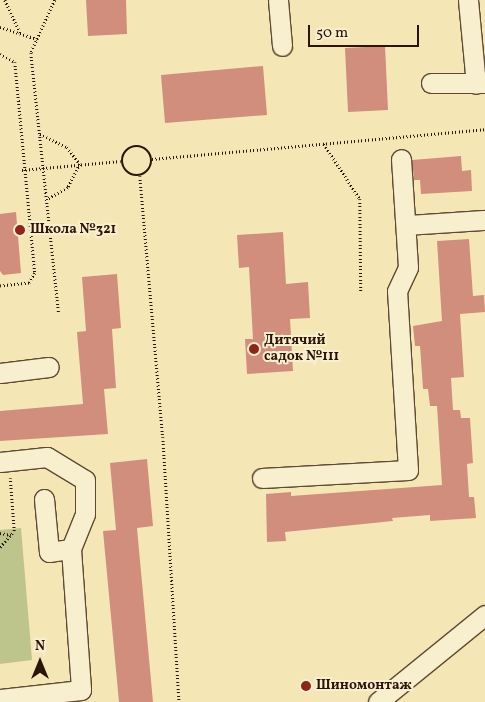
<!DOCTYPE html>
<html>
<head>
<meta charset="utf-8">
<style>
	body { margin:0 }
	#map { position:relative; width:485px; height:702px; overflow:hidden; background:#f5e7b5; font-family:Vollkorn,serif }
	div>[style] { position:absolute }
	[style*='--x'] { left:calc(var(--x)*1px); top:calc(var(--y)*1px); width:calc(var(--w)*1px); rotate:calc(var(--a)*1deg) }
	.green>* { inset:0; background:#bec58c }
	.building>* { inset:0; background:#d28e7c }
	.path>* { height:2.5px; margin-top:-1.25px; transform-origin:0; background:repeating-linear-gradient(90deg,#2c1406 0 1px,transparent 0 3.5px) }
	.path>.ring { margin:-1.25px; padding:0; box-sizing:content-box; background:none; border:2.5px solid #2c1406; border-radius:50% }
	.roads { filter:drop-shadow(1px 0 #5e4932) drop-shadow(-1px 0 #5e4932) drop-shadow(0 1px #5e4932) drop-shadow(0 -1px #5e4932) }
	.minor>* { height:19px; margin:-9.5px; padding:0 9.5px; transform-origin:9.5px; border-radius:9.5px; background:#f8efcf }
	.dots>* { width:14px; height:14px; translate:-50% -50%; box-sizing:border-box; border:2px solid #f8efcf; border-radius:50% }
	span { translate:-50% -50%; white-space:nowrap; text-align:center; line-height:1.15; -webkit-text-stroke:4px #f8efcf; paint-order:stroke }
	.poi-label { font-size:14px; color:#2c1406; font-weight:700 }
	.left { translate:0 -50%; text-align:left }
	.north { position:absolute; left:15px; top:637px; width:50px; height:50px; -webkit-text-stroke:4px #f8efcf; paint-order:stroke; rotate:0deg; font-size:14px; font-weight:700; line-height:20px; text-align:center; color:#2c1406 }
	.north::after { content:''; display:block; margin:auto; width:18px; height:22px; background:#2c1406; clip-path:polygon(50% 0,100% 100%,50% 72%,0 100%) }
	.scale { position:absolute; left:308px; top:25px; width:111px; height:22px; box-sizing:border-box; border:2px solid #2c1406; border-top:0; padding-left:6px; font-size:15px; line-height:18px; white-space:nowrap; color:#2c1406; -webkit-text-stroke:4px #f8efcf; paint-order:stroke }
</style>
</head>
<body>
<div id="map">
	<div class="green">
		<div style="clip-path:polygon(21px 528px,32px 660px,0 664px,0 530px)"></div>
	</div>
	<div class="building">
		<div style="clip-path:polygon(86px 0,126px 0,127px 34px,88px 36px)"></div>
		<div style="clip-path:polygon(385px 46px,388px 110px,348px 112px,345px 48px)"></div>
		<div style="clip-path:polygon(263px 66px,267px 115px,165px 123px,161px 75px)"></div>
		<div style="clip-path:polygon(461px 156px,462px 171px,471px 170px,472px 191px,421px 194px,420px 180px,414px 180px,412px 160px)"></div>
		<div style="clip-path:polygon(16px 212px,21px 273px,3px 275px,0 271px,0 214px)"></div>
		<div style="clip-path:polygon(283px 232px,286px 284px,308px 282px,310px 318px,290px 319px,293px 371px,247px 374px,245px 339px,253px 339px,249px 267px,239px 268px,237px 235px)"></div>
		<div style="clip-path:polygon(469px 239px,473px 296px,484px 295px,485px 312px,460px 314px,464px 377px,451px 378px,453px 410px,460px 410px,461px 418px,470px 418px,473px 463px,467px 464px,469px 497px,474px 497px,476px 518px,430px 521px,430px 515px,392px 518px,393px 521px,285px 532px,286px 541px,267px 542px,266px 494px,291px 492px,291px 496px,442px 485px,437px 406px,430px 406px,428px 389px,423px 389px,420px 346px,415px 346px,413px 326px,442px 321px,437px 241px)"></div>
		<div style="clip-path:polygon(117px 274px,121px 328px,112px 329px,116px 388px,104px 389px,108px 434px,0 441px,0 411px,83px 404px,77px 332px,86px 331px,82px 277px)"></div>
		<div style="clip-path:polygon(147px 459px,153px 526px,137px 528px,153px 702px,119px 702px,103px 531px,116px 530px,110px 463px)"></div>
	</div>
	<div class="path">
		<div style="--x:5;--y:0;--w:38;--a:65"></div>
		<div style="--x:55;--y:0;--w:58;--a:114.4"></div>
		<div style="--x:31;--y:53;--w:262;--a:83.9"></div>
		<div style="--x:0;--y:27;--w:39;--a:18"></div>
		<div style="--x:0;--y:54;--w:17;--a:28"></div>
		<div style="--x:15;--y:62;--w:212;--a:84.6"></div>
		<div style="--x:35;--y:273;--w:12;--a:121"></div>
		<div style="--x:29;--y:283;--w:29;--a:174"></div>
		<div style="--x:40;--y:134;--w:30;--a:26"></div>
		<div style="--x:67;--y:147;--w:21;--a:53"></div>
		<div style="--x:80;--y:164;--w:27;--a:117"></div>
		<div style="--x:68;--y:188;--w:23;--a:151"></div>
		<div style="--x:324;--y:144;--w:66;--a:56.8"></div>
		<div style="--x:360;--y:199;--w:93;--a:89.4"></div>
		<div class="ring" style="left:122px;top:146px;width:27.5px;height:27.5px"></div>
		<div style="--x:152;--y:159;--w:334;--a:-5.1"></div>
		<div style="--x:22;--y:170;--w:99;--a:-5.2"></div>
		<div style="--x:140;--y:176;--w:262;--a:85"></div>
		<div style="--x:163;--y:437;--w:265;--a:86.5"></div>
		<div style="--x:0;--y:533;--w:11;--a:10"></div>
		<div style="--x:0;--y:547;--w:21;--a:-49"></div>
		<div style="--x:14;--y:531;--w:53;--a:-94.3"></div>
	</div>
	<div class="roads">
		<div class="minor">
			<div style="--x:278;--y:0;--w:46;--a:85"></div>
			<div style="--x:468;--y:0;--w:84;--a:84.6"></div>
			<div style="--x:431;--y:83;--w:54;--a:0"></div>
			<div style="--x:407;--y:225;--w:78;--a:-3.7"></div>
			<div style="--x:0;--y:373;--w:49;--a:-7"></div>
			<div style="--x:0;--y:462;--w:47;--a:-6.1"></div>
			<div style="--x:47;--y:457;--w:44;--a:31.2"></div>
			<div style="--x:85;--y:480;--w:34;--a:90"></div>
			<div style="--x:85;--y:514;--w:38;--a:112"></div>
			<div style="--x:71;--y:549;--w:141;--a:85.9"></div>
			<div style="--x:81;--y:690;--w:81;--a:173.7"></div>
			<div style="--x:262;--y:478;--w:146;--a:-3.1"></div>
			<div style="--x:408;--y:470;--w:179;--a:-93.5"></div>
			<div style="--x:397;--y:291;--w:26;--a:-65"></div>
			<div style="--x:408;--y:267;--w:108;--a:-93.7"></div>
			<div style="--x:44;--y:499;--w:53;--a:84.6"></div>
			<div style="--x:49;--y:552;--w:22;--a:-8"></div>
			<div style="--x:378;--y:702;--w:138;--a:-39.1"></div>
		</div>
	</div>
	<div class="dots">
		<div style="left:20px;top:230px;background:#8f2418"></div>
		<div style="left:254px;top:349px;background:#8f2418"></div>
		<div style="left:306px;top:686px;background:#8f2418"></div>
	</div>
	<div class="poi-label">
		<span class="left" style="left:30px;top:230px">Школа №321</span>
		<span class="left" style="left:264px;top:349px">Дитячий<br>садок №111</span>
		<span class="left" style="left:316px;top:686px">Шиномонтаж</span>
	</div>
	<div class="north">N</div>
	<div class="scale">50 m</div>
</div>
</body>
</html>
